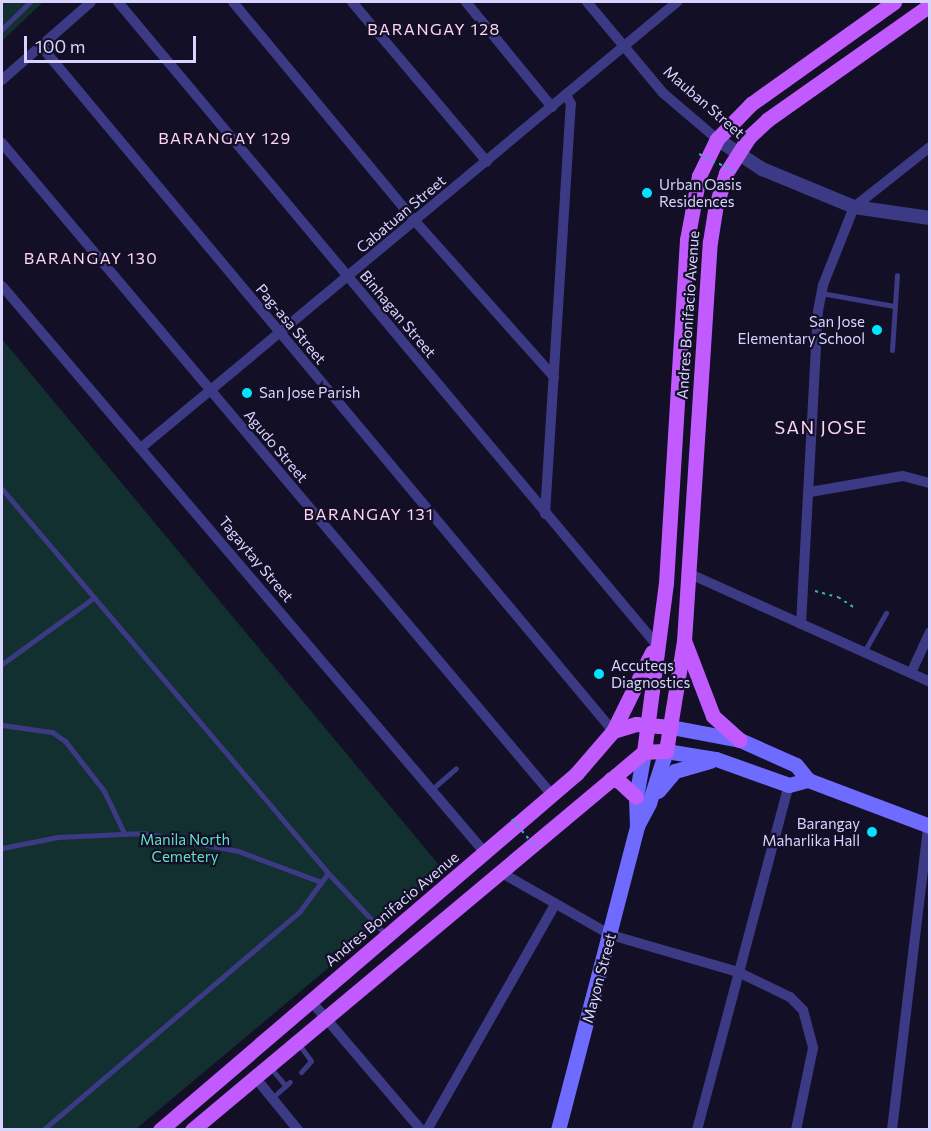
<!DOCTYPE html>
<html>
<head>
<meta charset="utf-8">
<style>
	body { margin:0 }
	#map { position:relative; width:931px; height:1131px; overflow:hidden; background:#130f26; font-family:Commissioner,sans-serif }
	div>[style] { position:absolute }
	[style*='--x'] { left:calc(var(--x)*1px); top:calc(var(--y)*1px); width:calc(var(--w)*1px); rotate:calc(var(--a)*1deg) }
	.green>* { inset:0; background:#12302f }
	.path>* { height:2px; margin-top:-1px; transform-origin:0; background:repeating-linear-gradient(90deg,#2fb8b0 0 3px,transparent 0 7.5px) }
	.service>* { height:5px; margin:-2.5px; padding:0 2.5px; transform-origin:2.5px; border-radius:2.5px; background:#3d3a85 }
	.minor>* { height:10px; margin:-5px; padding:0 5px; transform-origin:5px; border-radius:5px; background:#3d3a85 }
	.tertiary>* { height:14px; margin:-7px; padding:0 7px; transform-origin:7px; border-radius:7px; background:#3d3a85 }
	.secondary>* { height:15px; margin:-7.5px; padding:0 7.5px; transform-origin:7.5px; border-radius:7.5px; background:#6f6bff }
	.primary>* { height:15px; margin:-7.5px; padding:0 7.5px; transform-origin:7.5px; border-radius:7.5px; background:#c25bff }
	.path-bridge>* { height:2px; margin-top:-1px; transform-origin:0; background:repeating-linear-gradient(90deg,#2fb8b0 0 3px,transparent 0 7.5px) }
	.dots>* { width:16px; height:16px; translate:-50% -50%; box-sizing:border-box; border:3px solid #130f26; border-radius:50% }
	span { translate:-50% -50%; white-space:nowrap; text-align:center; line-height:1.15; -webkit-text-stroke:4.5px #130f26; paint-order:stroke }
	.street-label { font-size:15px; color:#d9d4ff }
	.poi-label { font-size:15px; color:#d9d4ff }
	.left { translate:0 -50%; text-align:left }
	.right { translate:-100% -50%; text-align:right }
	.park-label { font-size:15px; color:#5fe0c0 }
	.neighbourhood-label { font-size:16px; color:#ffd6f0; letter-spacing:1.5px }
	.quarter-label { font-size:18px; color:#ffd6f0; letter-spacing:1.5px }
	.frame { position:absolute; inset:0; border:3px solid #d9d4ff; pointer-events:none }
	.scale { position:absolute; left:24px; top:36px; width:172px; height:27px; box-sizing:border-box; border:3px solid #d9d4ff; border-top:0; padding-left:8px; font-size:18px; line-height:21px; white-space:nowrap; color:#d9d4ff; -webkit-text-stroke:4px #130f26; paint-order:stroke }
</style>
</head>
<body>
<div id="map">
	<div class="green">
		<div style="clip-path:polygon(2px 2px,43px 2px,2px 41px)"></div>
		<div style="clip-path:polygon(2px 339px,444px 871px,136px 1129px,2px 1129px)"></div>
	</div>
	<div class="path">
		<div style="--x:815;--y:591;--w:24;--a:15"></div>
		<div style="--x:838;--y:597;--w:20;--a:33"></div>
	</div>
	<div class="service">
		<div style="--x:2;--y:29;--w:39;--a:-44"></div>
		<div style="--x:821;--y:293;--w:74;--a:10.1"></div>
		<div style="--x:892;--y:350;--w:75;--a:-86.2"></div>
		<div style="--x:2;--y:489;--w:504;--a:49.67"></div>
		<div style="--x:328;--y:873;--w:85;--a:46.9"></div>
		<div style="--x:864;--y:652;--w:45;--a:-60.6"></div>
		<div style="--x:2;--y:664;--w:111;--a:-35.8"></div>
		<div style="--x:2;--y:725;--w:50;--a:8"></div>
		<div style="--x:52;--y:732;--w:16;--a:35"></div>
		<div style="--x:65;--y:741;--w:63;--a:52"></div>
		<div style="--x:104;--y:791;--w:47;--a:64.5"></div>
		<div style="--x:431;--y:790;--w:33;--a:-41"></div>
		<div style="--x:2;--y:848;--w:57;--a:-11.1"></div>
		<div style="--x:58;--y:837;--w:86;--a:-2.7"></div>
		<div style="--x:144;--y:833;--w:96;--a:10.8"></div>
		<div style="--x:238;--y:851;--w:89;--a:20.5"></div>
		<div style="--x:298;--y:1043;--w:22;--a:54"></div>
		<div style="--x:311;--y:1061;--w:15;--a:132"></div>
		<div style="--x:269;--y:1066;--w:26;--a:50"></div>
		<div style="--x:272;--y:1098;--w:24;--a:-42"></div>
		<div style="--x:43;--y:1130;--w:338;--a:-40.4"></div>
		<div style="--x:300;--y:911;--w:47;--a:-53.6"></div>
	</div>
	<div class="minor">
		<div style="--x:118;--y:2;--w:838;--a:50.04"></div>
		<div style="--x:233;--y:2;--w:285;--a:50.3"></div>
		<div style="--x:415;--y:221;--w:209;--a:48.3"></div>
		<div style="--x:352;--y:2;--w:209;--a:49.8"></div>
		<div style="--x:466;--y:2;--w:136;--a:50.7"></div>
		<div style="--x:587;--y:2;--w:119;--a:50.1"></div>
		<div style="--x:663;--y:93;--w:71;--a:40.4"></div>
		<div style="--x:40;--y:45;--w:894;--a:50.13"></div>
		<div style="--x:2;--y:80;--w:118;--a:-41.2"></div>
		<div style="--x:2;--y:143;--w:853;--a:49.85"></div>
		<div style="--x:2;--y:286;--w:746;--a:49.57"></div>
		<div style="--x:142;--y:447;--w:696;--a:-39.75"></div>
		<div style="--x:810;--y:492;--w:94;--a:-9.8"></div>
		<div style="--x:903;--y:476;--w:28;--a:15"></div>
		<div style="--x:545;--y:514;--w:411;--a:-86.4"></div>
		<div style="--x:571;--y:104;--w:11;--a:-117"></div>
		<div style="--x:688;--y:573;--w:265;--a:24.2"></div>
		<div style="--x:801;--y:624;--w:313;--a:-86.9"></div>
		<div style="--x:818;--y:311;--w:26;--a:-79"></div>
		<div style="--x:823;--y:285;--w:84;--a:-68.3"></div>
		<div style="--x:854;--y:207;--w:97;--a:-38.3"></div>
		<div style="--x:911;--y:673;--w:45;--a:-65.1"></div>
		<div style="--x:500;--y:872;--w:128;--a:29.6"></div>
		<div style="--x:611;--y:935;--w:132;--a:16.2"></div>
		<div style="--x:738;--y:972;--w:58;--a:25.7"></div>
		<div style="--x:790;--y:997;--w:18;--a:45"></div>
		<div style="--x:803;--y:1010;--w:39;--a:75"></div>
		<div style="--x:813;--y:1048;--w:84;--a:101.7"></div>
		<div style="--x:311;--y:1001;--w:170;--a:49.5"></div>
		<div style="--x:254;--y:1076;--w:70;--a:50.8"></div>
		<div style="--x:427;--y:1130;--w:259;--a:-60.4"></div>
		<div style="--x:697;--y:1130;--w:357;--a:-75.1"></div>
		<div style="--x:892;--y:1130;--w:306;--a:-83.2"></div>
	</div>
	<div class="tertiary">
		<div style="--x:717;--y:139;--w:54;--a:33.7"></div>
		<div style="--x:762;--y:169;--w:100;--a:22.4"></div>
		<div style="--x:854;--y:207;--w:77;--a:8.2"></div>
	</div>
	<div class="secondary">
		<div style="--x:671;--y:727;--w:70;--a:10.7"></div>
		<div style="--x:740;--y:740;--w:61;--a:24.1"></div>
		<div style="--x:796;--y:765;--w:19;--a:51"></div>
		<div style="--x:808;--y:780;--w:130;--a:20.7"></div>
		<div style="--x:658;--y:791;--w:26;--a:-50"></div>
		<div style="--x:675;--y:771;--w:36;--a:-16"></div>
		<div style="--x:637;--y:826;--w:29;--a:-92"></div>
		<div style="--x:636;--y:797;--w:46;--a:-79.9"></div>
		<div style="--x:558;--y:1130;--w:314;--a:-75.4"></div>
		<div style="--x:637;--y:826;--w:26;--a:-62"></div>
		<div style="--x:649;--y:803;--w:55;--a:-71.9"></div>
		<div style="--x:666;--y:751;--w:51;--a:9.1"></div>
		<div style="--x:716;--y:759;--w:77;--a:19.6"></div>
		<div style="--x:789;--y:785;--w:20;--a:-15"></div>
	</div>
	<div class="primary">
		<div style="--x:685;--y:643;--w:78;--a:69"></div>
		<div style="--x:713;--y:716;--w:36;--a:42"></div>
		<div style="--x:613;--y:731;--w:24;--a:-17"></div>
		<div style="--x:636;--y:724;--w:35;--a:5"></div>
		<div style="--x:644;--y:752;--w:170;--a:-82.6"></div>
		<div style="--x:666;--y:583;--w:344;--a:-86.5"></div>
		<div style="--x:687;--y:240;--w:65;--a:-79.4"></div>
		<div style="--x:699;--y:176;--w:41;--a:-64.1"></div>
		<div style="--x:717;--y:139;--w:49;--a:-45.8"></div>
		<div style="--x:751;--y:104;--w:176;--a:-35.5"></div>
		<div style="--x:611;--y:779;--w:8;--a:14"></div>
		<div style="--x:619;--y:781;--w:23;--a:43"></div>
		<div style="--x:160;--y:1130;--w:548;--a:-40.56"></div>
		<div style="--x:576;--y:774;--w:57;--a:-49.3"></div>
		<div style="--x:613;--y:731;--w:88;--a:-63.7"></div>
		<div style="--x:192;--y:1130;--w:589;--a:-39.91"></div>
		<div style="--x:644;--y:752;--w:22;--a:-3"></div>
		<div style="--x:666;--y:751;--w:111;--a:-80.7"></div>
		<div style="--x:684;--y:641;--w:400;--a:-86.3"></div>
		<div style="--x:710;--y:242;--w:33;--a:-81"></div>
		<div style="--x:715;--y:209;--w:38;--a:-73"></div>
		<div style="--x:726;--y:173;--w:43;--a:-57.4"></div>
		<div style="--x:749;--y:137;--w:25;--a:-43"></div>
		<div style="--x:767;--y:120;--w:199;--a:-35.2"></div>
	</div>
	<div class="path-bridge">
		<div style="--x:699;--y:154;--w:39;--a:26"></div>
		<div style="--x:512;--y:819;--w:38;--a:50"></div>
	</div>
	<div class="dots">
		<div style="left:647px;top:193px;background:#00e5ff"></div>
		<div style="left:877px;top:330px;background:#00e5ff"></div>
		<div style="left:247px;top:393px;background:#00e5ff"></div>
		<div style="left:599px;top:674px;background:#00e5ff"></div>
		<div style="left:872px;top:832px;background:#00e5ff"></div>
	</div>
	<div class="street-label">
		<span style="left:704px;top:102px;rotate:41deg">Mauban Street</span>
		<span style="left:401px;top:214px;rotate:-40deg">Cabatuan Street</span>
		<span style="left:398px;top:314px;rotate:50deg">Binhagan Street</span>
		<span style="left:688px;top:315px;rotate:-86deg">Andres Bonifacio Avenue</span>
		<span style="left:291px;top:324px;rotate:50deg">Pag-asa Street</span>
		<span style="left:276px;top:446px;rotate:50deg">Agudo Street</span>
		<span style="left:256px;top:559px;rotate:50deg">Tagaytay Street</span>
		<span style="left:392px;top:909px;rotate:-40deg">Andres Bonifacio Avenue</span>
		<span style="left:599px;top:978px;rotate:-75deg">Mayon Street</span>
	</div>
	<div class="poi-label">
		<span class="left" style="left:659px;top:193px">Urban Oasis<br>Residences</span>
		<span class="right" style="left:865px;top:330px">San Jose<br>Elementary School</span>
		<span class="left" style="left:259px;top:393px">San Jose Parish</span>
		<span class="left" style="left:611px;top:674px">Accuteqs<br>Diagnostics</span>
		<span class="right" style="left:860px;top:832px">Barangay<br>Maharlika Hall</span>
	</div>
	<div class="park-label">
		<span style="left:185px;top:848px">Manila North<br>Cemetery</span>
	</div>
	<div class="neighbourhood-label">
		<span style="left:434px;top:29px">BARANGAY 128</span>
		<span style="left:225px;top:138px">BARANGAY 129</span>
		<span style="left:91px;top:258px">BARANGAY 130</span>
		<span style="left:369px;top:514px">BARANGAY 131</span>
	</div>
	<div class="quarter-label">
		<span style="left:821px;top:427px">SAN JOSE</span>
	</div>
	<div class="frame"></div>
	<div class="scale">100 m</div>
</div>
</body>
</html>
